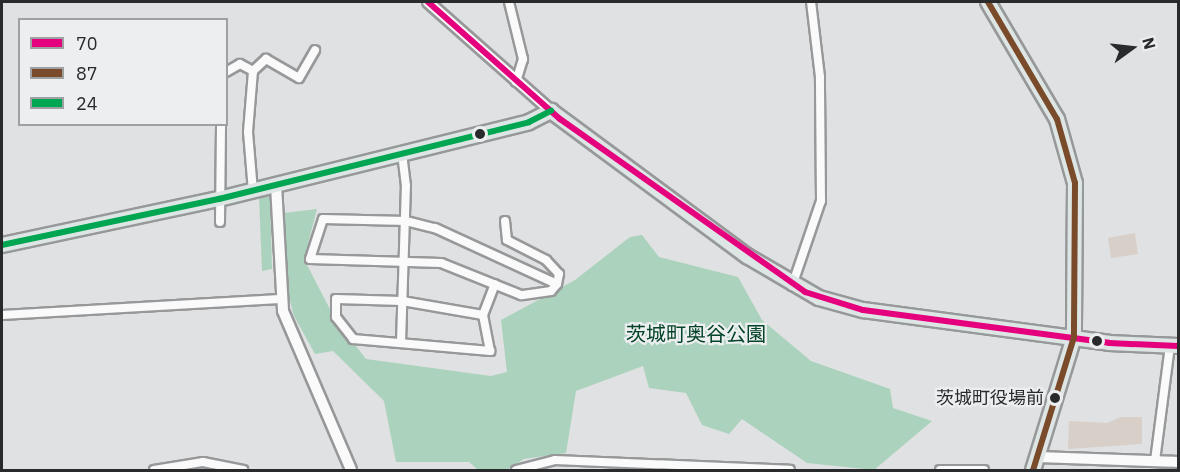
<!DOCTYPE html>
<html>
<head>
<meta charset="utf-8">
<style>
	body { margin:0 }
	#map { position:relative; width:1180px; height:472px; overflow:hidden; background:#e0e1e2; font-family:"IBM Plex Sans","Noto Sans JP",sans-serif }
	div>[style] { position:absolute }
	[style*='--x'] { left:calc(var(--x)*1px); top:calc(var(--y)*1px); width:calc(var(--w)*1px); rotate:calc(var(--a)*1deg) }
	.green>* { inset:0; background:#abd2bc }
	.building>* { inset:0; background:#d8cfc8 }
	.roads { filter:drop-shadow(2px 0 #979899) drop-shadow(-2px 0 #979899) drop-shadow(0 2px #979899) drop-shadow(0 -2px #979899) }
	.minor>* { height:8px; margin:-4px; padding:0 4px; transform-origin:4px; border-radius:4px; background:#fafafb }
	.tertiary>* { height:10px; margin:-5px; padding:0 5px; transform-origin:5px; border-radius:5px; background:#fafafb }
	.primary>* { height:14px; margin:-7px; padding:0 7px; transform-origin:7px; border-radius:7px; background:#dde6e4 }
	.bus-1>* { height:6px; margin:-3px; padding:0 3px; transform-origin:3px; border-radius:3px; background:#e5007d }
	.bus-2>* { height:6px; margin:-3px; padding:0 3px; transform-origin:3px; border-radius:3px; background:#7a4b2a }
	.bus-3>* { height:6px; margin:-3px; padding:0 3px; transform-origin:3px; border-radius:3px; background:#00a651 }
	.dots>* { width:16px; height:16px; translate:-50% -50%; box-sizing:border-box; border:3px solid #eceef0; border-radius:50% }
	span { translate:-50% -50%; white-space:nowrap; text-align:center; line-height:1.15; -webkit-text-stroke:4.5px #eceef0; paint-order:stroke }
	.bus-label { font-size:18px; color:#292a2b }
	.right { translate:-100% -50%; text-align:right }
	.park-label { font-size:20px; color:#034327 }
	.frame { position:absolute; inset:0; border:3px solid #292a2b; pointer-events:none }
	.legend { position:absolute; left:18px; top:18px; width:210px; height:108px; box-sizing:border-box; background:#eceef0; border:2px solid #9ea0a1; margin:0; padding:8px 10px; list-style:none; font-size:18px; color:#292a2b }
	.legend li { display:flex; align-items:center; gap:12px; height:30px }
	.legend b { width:30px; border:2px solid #9ea0a1 }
	.north { position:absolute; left:1102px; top:18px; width:60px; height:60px; -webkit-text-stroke:4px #eceef0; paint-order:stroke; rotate:75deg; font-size:16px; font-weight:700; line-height:24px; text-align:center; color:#292a2b }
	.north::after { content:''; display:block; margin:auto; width:21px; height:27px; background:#292a2b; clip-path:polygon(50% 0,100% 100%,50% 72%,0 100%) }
</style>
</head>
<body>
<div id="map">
	<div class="green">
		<div style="clip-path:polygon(270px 193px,272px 269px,262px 271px,259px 196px)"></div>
		<div style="clip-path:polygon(317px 209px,304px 259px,335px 319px,366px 359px,491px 376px,507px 372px,501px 320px,575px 280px,630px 237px,642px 235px,659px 257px,738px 277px,762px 320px,811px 361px,890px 389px,893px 408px,932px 421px,874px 470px,807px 463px,742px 419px,729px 434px,702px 425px,686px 393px,649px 388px,643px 366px,576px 391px,566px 453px,524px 459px,507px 470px,478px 470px,469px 462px,396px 462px,384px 401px,333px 351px,315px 354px,294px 316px,285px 281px,284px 213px)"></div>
	</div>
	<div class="building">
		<div style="clip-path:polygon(1135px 233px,1138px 254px,1111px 258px,1108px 238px)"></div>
		<div style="clip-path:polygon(1121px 417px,1142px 417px,1142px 444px,1068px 449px,1069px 421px,1107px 423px)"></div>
	</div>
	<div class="roads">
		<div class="minor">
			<div style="--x:509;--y:2;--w:59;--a:76.2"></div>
			<div style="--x:523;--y:59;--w:24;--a:107"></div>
			<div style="--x:253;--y:71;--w:18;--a:-43"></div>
			<div style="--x:266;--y:59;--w:38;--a:30"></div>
			<div style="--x:299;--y:78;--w:32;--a:-60"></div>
			<div style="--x:226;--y:72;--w:16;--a:-30"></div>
			<div style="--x:240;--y:64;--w:15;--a:28"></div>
			<div style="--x:253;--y:71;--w:61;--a:94.7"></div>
			<div style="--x:248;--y:132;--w:59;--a:85.2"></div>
			<div style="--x:505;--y:221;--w:19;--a:84"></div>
			<div style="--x:507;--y:240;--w:44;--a:27.1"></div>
			<div style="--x:546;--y:260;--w:19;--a:47"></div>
			<div style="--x:559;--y:274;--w:10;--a:101"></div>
			<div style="--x:557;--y:284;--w:9;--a:131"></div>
			<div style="--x:551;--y:291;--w:30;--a:172"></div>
			<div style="--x:521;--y:295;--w:86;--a:-158.2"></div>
			<div style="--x:441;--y:263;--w:131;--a:-178.3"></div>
			<div style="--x:310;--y:259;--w:42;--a:-72"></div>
			<div style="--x:323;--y:219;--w:83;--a:1.4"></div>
			<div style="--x:406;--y:221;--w:30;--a:14"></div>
			<div style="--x:435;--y:228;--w:134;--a:24.7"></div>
			<div style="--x:220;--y:222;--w:98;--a:-89.4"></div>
			<div style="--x:792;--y:286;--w:90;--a:-71.2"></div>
			<div style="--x:821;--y:201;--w:124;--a:-90.5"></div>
			<div style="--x:820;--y:77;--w:76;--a:-96.8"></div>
			<div style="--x:2;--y:315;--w:278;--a:-3.3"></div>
			<div style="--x:483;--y:315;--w:82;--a:-170.2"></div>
			<div style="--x:402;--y:301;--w:66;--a:-178.3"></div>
			<div style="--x:336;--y:299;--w:18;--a:90"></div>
			<div style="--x:336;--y:317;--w:28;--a:52"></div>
			<div style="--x:353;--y:339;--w:138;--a:5"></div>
			<div style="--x:490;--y:351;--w:37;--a:-101"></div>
			<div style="--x:483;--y:315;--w:33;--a:-69"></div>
			<div style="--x:401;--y:343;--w:157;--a:-88.2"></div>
			<div style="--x:406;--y:186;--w:32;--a:-97"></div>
			<div style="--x:1155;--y:461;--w:116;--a:-82.6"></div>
			<div style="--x:154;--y:470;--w:50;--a:-9.3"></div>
			<div style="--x:203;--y:462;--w:41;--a:11.3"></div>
			<div style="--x:516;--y:470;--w:40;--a:-14.4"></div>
			<div style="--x:555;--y:460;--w:235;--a:2.4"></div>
			<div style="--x:940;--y:470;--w:44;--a:0"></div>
		</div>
		<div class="tertiary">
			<div style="--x:428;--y:2;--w:164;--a:41.5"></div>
			<div style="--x:276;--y:185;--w:126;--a:86.8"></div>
			<div style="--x:283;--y:311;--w:173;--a:66.8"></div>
			<div style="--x:1038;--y:457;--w:140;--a:2"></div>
		</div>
		<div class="primary">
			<div style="--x:988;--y:2;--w:136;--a:59.5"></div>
			<div style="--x:1057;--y:119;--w:66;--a:74.3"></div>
			<div style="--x:1075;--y:183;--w:154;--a:90.4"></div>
			<div style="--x:1074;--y:337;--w:139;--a:107.1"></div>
			<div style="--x:2;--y:245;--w:222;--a:-12"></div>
			<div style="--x:219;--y:199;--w:319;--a:-13.9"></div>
			<div style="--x:529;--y:122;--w:25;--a:-27"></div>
			<div style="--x:551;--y:111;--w:244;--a:36.5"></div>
			<div style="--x:747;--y:256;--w:83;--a:30.3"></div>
			<div style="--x:819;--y:298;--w:46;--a:15.3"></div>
			<div style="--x:863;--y:310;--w:248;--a:7.6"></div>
			<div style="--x:1109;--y:343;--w:69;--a:2.5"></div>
		</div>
	</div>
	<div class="bus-1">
		<div style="--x:428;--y:2;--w:176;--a:41.6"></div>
		<div style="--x:560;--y:119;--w:300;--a:35.2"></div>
		<div style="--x:805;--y:292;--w:61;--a:17.2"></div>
		<div style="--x:863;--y:310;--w:248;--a:7.6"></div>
		<div style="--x:1109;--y:343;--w:69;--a:2.5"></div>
	</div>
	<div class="bus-2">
		<div style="--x:988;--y:2;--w:136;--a:59.5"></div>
		<div style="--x:1057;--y:119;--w:66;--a:74.3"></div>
		<div style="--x:1075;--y:183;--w:154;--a:90.4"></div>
		<div style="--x:1074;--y:337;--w:139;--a:107.1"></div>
	</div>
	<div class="bus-3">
		<div style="--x:2;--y:245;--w:222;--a:-12"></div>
		<div style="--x:219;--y:199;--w:319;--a:-13.9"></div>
		<div style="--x:529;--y:122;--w:25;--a:-27"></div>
	</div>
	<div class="dots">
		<div style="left:480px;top:134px;background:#292a2b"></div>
		<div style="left:1097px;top:341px;background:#292a2b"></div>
		<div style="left:1055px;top:398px;background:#292a2b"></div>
	</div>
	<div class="bus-label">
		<span class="right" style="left:1044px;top:398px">茨城町役場前</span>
	</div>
	<div class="park-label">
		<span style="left:696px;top:333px">茨城町奥谷公園</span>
	</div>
	<div class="frame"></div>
	<ul class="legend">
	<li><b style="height:8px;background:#e5007d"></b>70</li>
	<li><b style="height:8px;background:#7a4b2a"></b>87</li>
	<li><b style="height:8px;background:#00a651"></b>24</li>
	</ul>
	<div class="north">N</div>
</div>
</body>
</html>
